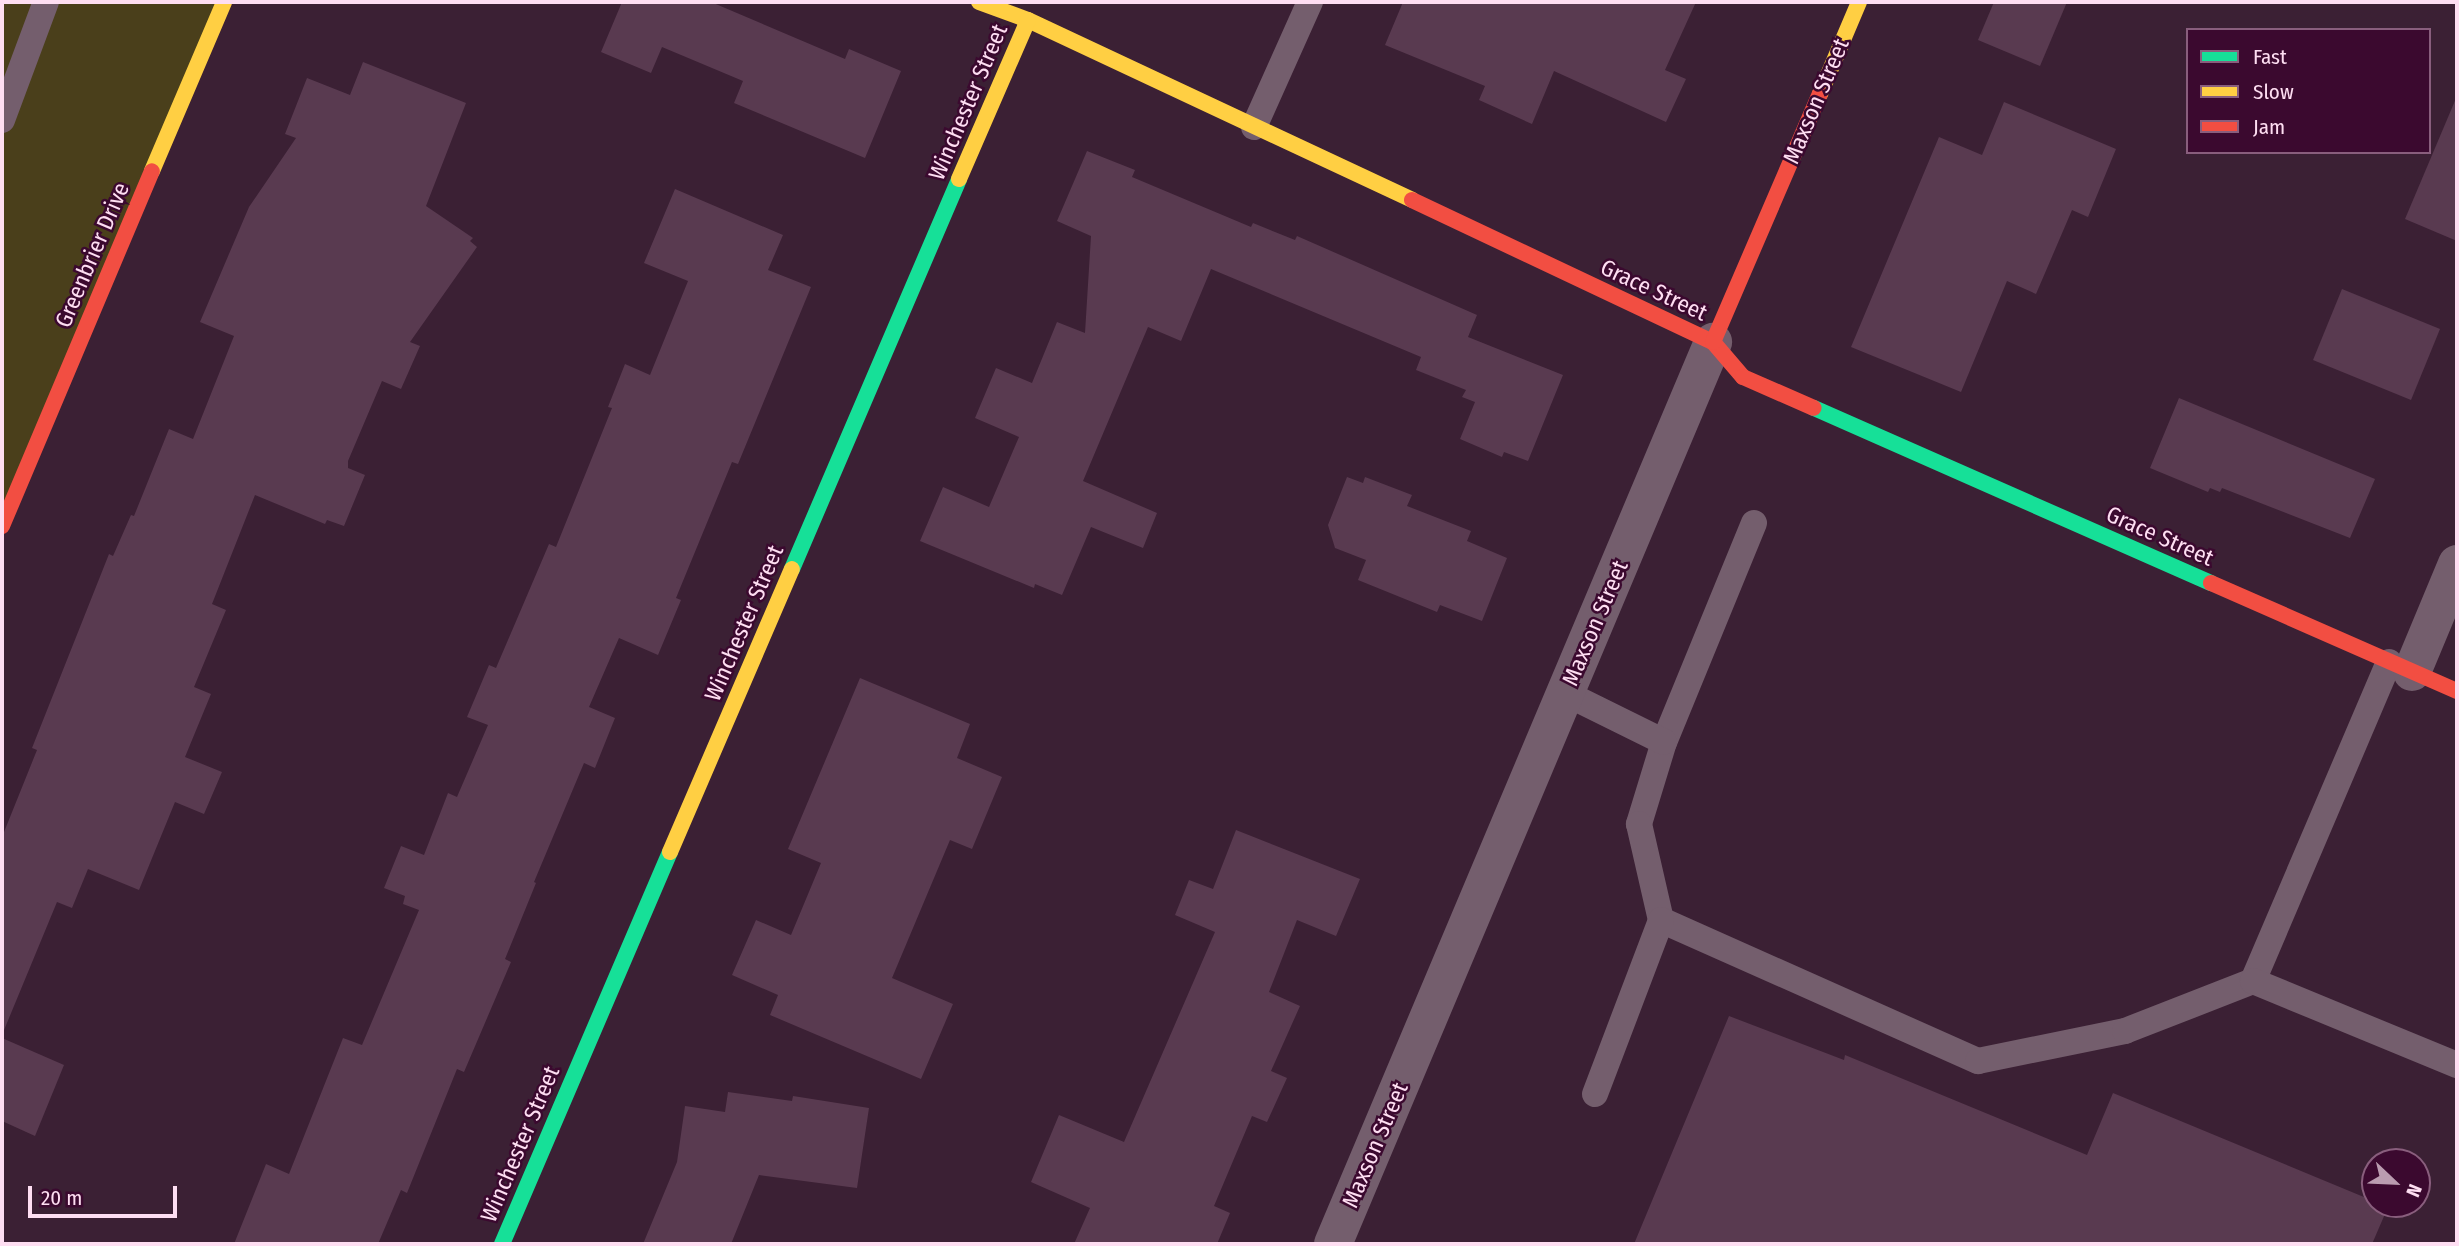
<!DOCTYPE html>
<html>
<head>
<meta charset="utf-8">
<style>
	body { margin:0 }
	#map { position:relative; width:2459px; height:1246px; overflow:hidden; background:#3b2034; font-family:"Fira Sans Condensed",sans-serif }
	div>[style] { position:absolute }
	[style*='--x'] { left:calc(var(--x)*1px); top:calc(var(--y)*1px); width:calc(var(--w)*1px); rotate:calc(var(--a)*1deg) }
	.green>* { inset:0; background:#4a3f1b }
	.building>* { inset:0; background:#593a50 }
	.lane>* { height:26px; margin:-13px; padding:0 13px; transform-origin:13px; border-radius:13px; background:#745e6d }
	.street>* { height:38px; margin:-19px; padding:0 19px; transform-origin:19px; border-radius:19px; background:#745e6d }
	.fast>* { height:16px; margin:-8px; padding:0 8px; transform-origin:8px; border-radius:8px; background:#16e098 }
	.slow>* { height:16px; margin:-8px; padding:0 8px; transform-origin:8px; border-radius:8px; background:#ffcf43 }
	.jam>* { height:16px; margin:-8px; padding:0 8px; transform-origin:8px; border-radius:8px; background:#f24e42 }
	span { translate:-50% -50%; white-space:nowrap; text-align:center; line-height:1.15; -webkit-text-stroke:5px #3b092f; paint-order:stroke }
	.street-label { font-size:23px; color:#fedef2 }
	.frame { position:absolute; inset:0; border:4px solid #fedef2; pointer-events:none }
	.legend { position:absolute; left:2186px; top:28px; width:245px; height:126px; box-sizing:border-box; background:#3b092f; border:2px solid #895e7d; margin:0; padding:9px 12px; list-style:none; font-size:21px; color:#fedef2 }
	.legend li { display:flex; align-items:center; gap:14px; height:35px }
	.legend b { width:35px; border:2px solid #895e7d }
	.north { position:absolute; left:2361px; top:1148px; width:70px; height:70px; box-sizing:border-box; background:#3b092f; border:2px solid #895e7d; border-radius:50%; rotate:113deg; font-size:19px; font-weight:700; line-height:28px; text-align:center; color:#fedef2 }
	.north::after { content:''; display:block; margin:auto; width:24px; height:32px; background:#ba9cb0; clip-path:polygon(50% 0,100% 100%,50% 72%,0 100%) }
	.scale { position:absolute; left:28px; top:1186px; width:149px; height:32px; box-sizing:border-box; border:4px solid #fedef2; border-top:0; padding-left:9px; font-size:21px; line-height:24px; white-space:nowrap; color:#fedef2; -webkit-text-stroke:5px #3b092f; paint-order:stroke }
</style>
</head>
<body>
<div id="map">
	<div class="green">
		<div style="clip-path:polygon(2px 2px,225px 2px,2px 528px)"></div>
	</div>
	<div class="building">
		<div style="clip-path:polygon(622px 2px,711px 2px,845px 59px,849px 49px,901px 71px,865px 158px,734px 103px,743px 81px,662px 47px,651px 73px,601px 52px)"></div>
		<div style="clip-path:polygon(1403px 2px,1696px 2px,1665px 70px,1686px 79px,1666px 122px,1554px 71px,1532px 124px,1479px 100px,1485px 86px,1385px 45px)"></div>
		<div style="clip-path:polygon(1994px 2px,2067px 2px,2040px 66px,1978px 40px)"></div>
		<div style="clip-path:polygon(363px 62px,466px 103px,426px 206px,473px 238px,470px 241px,477px 247px,410px 342px,420px 346px,401px 389px,382px 381px,348px 461px,348px 468px,365px 475px,344px 526px,327px 520px,325px 524px,255px 495px,212px 604px,226px 610px,194px 687px,211px 694px,185px 757px,222px 772px,204px 814px,175px 802px,139px 890px,88px 869px,72px 908px,57px 902px,2px 1035px,2px 837px,37px 750px,32px 748px,109px 554px,113px 556px,131px 515px,134px 516px,169px 429px,193px 439px,234px 336px,200px 322px,249px 207px,296px 138px,285px 134px,307px 78px,350px 95px)"></div>
		<div style="clip-path:polygon(2457px 96px,2457px 241px,2405px 219px)"></div>
		<div style="clip-path:polygon(2004px 102px,2116px 149px,2088px 217px,2072px 210px,2036px 294px,2007px 281px,1961px 392px,1851px 347px,1939px 137px,1982px 155px)"></div>
		<div style="clip-path:polygon(1087px 151px,1135px 170px,1132px 177px,1251px 227px,1253px 223px,1295px 240px,1297px 236px,1477px 315px,1468px 337px,1563px 375px,1528px 461px,1504px 452px,1502px 457px,1460px 439px,1475px 402px,1462px 397px,1466px 390px,1416px 370px,1421px 357px,1211px 269px,1181px 341px,1148px 327px,1083px 481px,1157px 513px,1143px 548px,1091px 527px,1062px 595px,1035px 584px,1034px 588px,920px 541px,943px 487px,989px 507px,1019px 437px,975px 418px,996px 368px,1032px 383px,1057px 322px,1085px 333px,1091px 236px,1057px 221px)"></div>
		<div style="clip-path:polygon(675px 189px,783px 235px,768px 270px,811px 287px,738px 464px,732px 462px,676px 598px,681px 600px,658px 655px,619px 638px,589px 707px,615px 718px,595px 768px,584px 763px,534px 882px,536px 883px,505px 959px,511px 962px,464px 1072px,457px 1069px,407px 1193px,401px 1190px,378px 1244px,234px 1244px,266px 1164px,289px 1174px,343px 1038px,362px 1045px,419px 910px,403px 904px,405px 896px,384px 888px,401px 846px,424px 855px,448px 793px,457px 797px,488px 725px,467px 717px,489px 665px,496px 668px,549px 544px,556px 547px,612px 408px,608px 407px,625px 364px,650px 375px,688px 281px,644px 263px)"></div>
		<div style="clip-path:polygon(2342px 289px,2440px 329px,2411px 400px,2313px 360px)"></div>
		<div style="clip-path:polygon(2179px 398px,2375px 479px,2350px 538px,2222px 488px,2220px 492px,2210px 488px,2208px 492px,2150px 468px)"></div>
		<div style="clip-path:polygon(1347px 477px,1363px 483px,1365px 477px,1412px 495px,1407px 506px,1471px 531px,1467px 541px,1507px 558px,1482px 621px,1440px 605px,1437px 612px,1358px 580px,1366px 560px,1335px 548px,1328px 525px)"></div>
		<div style="clip-path:polygon(860px 678px,970px 724px,957px 758px,1002px 777px,972px 849px,950px 840px,892px 978px,953px 1004px,921px 1079px,770px 1015px,778px 995px,732px 975px,756px 920px,791px 935px,821px 863px,788px 849px)"></div>
		<div style="clip-path:polygon(1236px 830px,1360px 879px,1336px 936px,1297px 920px,1269px 992px,1300px 1006px,1271px 1071px,1287px 1078px,1267px 1122px,1252px 1116px,1214px 1206px,1230px 1213px,1217px 1244px,1074px 1244px,1090px 1208px,1031px 1182px,1059px 1115px,1124px 1142px,1215px 932px,1175px 915px,1189px 880px,1213px 889px)"></div>
		<div style="clip-path:polygon(1729px 1016px,1844px 1060px,1845px 1055px,2087px 1155px,2113px 1093px,2388px 1207px,2372px 1244px,1634px 1244px)"></div>
		<div style="clip-path:polygon(2px 1038px,64px 1065px,35px 1136px,2px 1121px)"></div>
		<div style="clip-path:polygon(728px 1092px,792px 1101px,793px 1096px,869px 1108px,857px 1188px,759px 1175px,731px 1244px,643px 1244px,677px 1162px,685px 1106px,725px 1112px)"></div>
	</div>
	<div class="lane">
		<div style="--x:2;--y:120;--w:126;--a:-69.6"></div>
		<div style="--x:1254;--y:127;--w:137;--a:-65.9"></div>
		<div style="--x:1754;--y:523;--w:237;--a:112.3"></div>
		<div style="--x:1664;--y:742;--w:86;--a:107"></div>
		<div style="--x:1639;--y:824;--w:98;--a:77.1"></div>
		<div style="--x:1661;--y:920;--w:347;--a:24"></div>
		<div style="--x:1978;--y:1061;--w:150;--a:-11.5"></div>
		<div style="--x:2125;--y:1031;--w:137;--a:-21.3"></div>
		<div style="--x:2389;--y:662;--w:347;--a:113.1"></div>
		<div style="--x:2253;--y:981;--w:221;--a:22.4"></div>
		<div style="--x:1565;--y:693;--w:110;--a:26.3"></div>
		<div style="--x:1595;--y:1094;--w:186;--a:-69.2"></div>
	</div>
	<div class="street">
		<div style="--x:2412;--y:672;--w:117;--a:-67.4"></div>
		<div style="--x:1333;--y:1244;--w:979;--a:-67.15"></div>
	</div>
	<div class="fast">
		<div style="--x:1814;--y:408;--w:434;--a:23.8"></div>
		<div style="--x:792;--y:569;--w:424;--a:-66.8"></div>
		<div style="--x:502;--y:1244;--w:426;--a:-66.8"></div>
	</div>
	<div class="slow">
		<div style="--x:979;--y:2;--w:52;--a:20.2"></div>
		<div style="--x:1028;--y:20;--w:424;--a:25.1"></div>
		<div style="--x:1820;--y:94;--w:100;--a:-67"></div>
		<div style="--x:152;--y:171;--w:184;--a:-66.9"></div>
		<div style="--x:959;--y:179;--w:173;--a:-66.5"></div>
		<div style="--x:670;--y:852;--w:308;--a:-66.7"></div>
	</div>
	<div class="jam">
		<div style="--x:1412;--y:200;--w:333;--a:25.3"></div>
		<div style="--x:1713;--y:342;--w:46;--a:49.4"></div>
		<div style="--x:1743;--y:377;--w:77;--a:23.6"></div>
		<div style="--x:1713;--y:342;--w:270;--a:-66.7"></div>
		<div style="--x:2;--y:526;--w:385;--a:-67.1"></div>
		<div style="--x:2211;--y:583;--w:269;--a:23.7"></div>
	</div>
	<div class="street-label">
		<span style="left:1816px;top:101px;rotate:-67deg">Maxson Street</span>
		<span style="left:968px;top:102px;rotate:-67deg">Winchester Street</span>
		<span style="left:92px;top:255px;rotate:-67deg">Greenbrier Drive</span>
		<span style="left:1654px;top:290px;rotate:25deg">Grace Street</span>
		<span style="left:2160px;top:536px;rotate:24deg">Grace Street</span>
		<span style="left:744px;top:623px;rotate:-67deg">Winchester Street</span>
		<span style="left:1595px;top:623px;rotate:-67deg">Maxson Street</span>
		<span style="left:520px;top:1144px;rotate:-67deg">Winchester Street</span>
		<span style="left:1375px;top:1145px;rotate:-67deg">Maxson Street</span>
	</div>
	<div class="frame"></div>
	<ul class="legend">
	<li><b style="height:9px;background:#16e098"></b>Fast</li>
	<li><b style="height:9px;background:#ffcf43"></b>Slow</li>
	<li><b style="height:9px;background:#f24e42"></b>Jam</li>
	</ul>
	<div class="north">N</div>
	<div class="scale">20 m</div>
</div>
</body>
</html>
